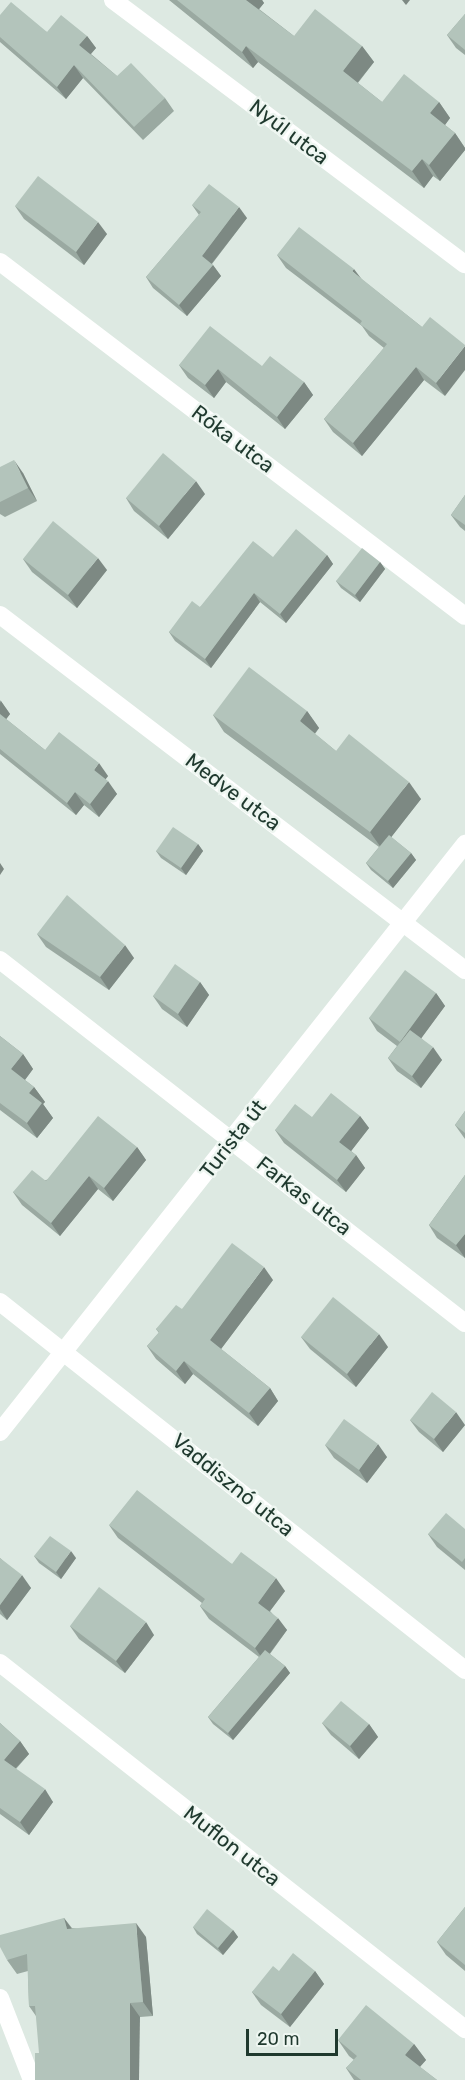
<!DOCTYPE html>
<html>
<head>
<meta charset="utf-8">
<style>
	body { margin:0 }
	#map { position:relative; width:465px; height:2080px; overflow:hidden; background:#dde9e2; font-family:Rubik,sans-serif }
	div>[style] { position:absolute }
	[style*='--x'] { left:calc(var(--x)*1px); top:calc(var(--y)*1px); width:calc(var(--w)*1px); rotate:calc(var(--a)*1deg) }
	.street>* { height:18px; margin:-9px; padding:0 9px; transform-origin:9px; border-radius:9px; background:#fff }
	.wall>* { inset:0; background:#9aa9a1 }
	.shaded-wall>* { inset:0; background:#7d8983 }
	.building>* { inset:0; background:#b3c4bb }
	span { translate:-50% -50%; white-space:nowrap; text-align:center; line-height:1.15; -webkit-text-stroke:5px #eef6f1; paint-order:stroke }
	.street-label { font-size:21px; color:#1f392e }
	.scale { position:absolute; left:246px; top:2029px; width:92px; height:27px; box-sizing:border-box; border:3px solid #1f392e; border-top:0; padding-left:8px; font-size:18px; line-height:21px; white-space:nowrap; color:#1f392e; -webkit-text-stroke:4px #eef6f1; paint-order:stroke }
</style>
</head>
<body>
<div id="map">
	<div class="street">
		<div style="--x:113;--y:0;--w:440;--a:36.9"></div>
		<div style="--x:0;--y:262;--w:584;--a:37.28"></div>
		<div style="--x:0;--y:615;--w:585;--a:37.36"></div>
		<div style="--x:0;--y:960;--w:590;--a:37.98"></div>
		<div style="--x:0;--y:1302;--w:593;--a:38.36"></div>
		<div style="--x:0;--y:1432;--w:750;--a:-51.66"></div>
		<div style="--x:0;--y:1663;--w:592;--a:38.21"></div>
		<div style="--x:0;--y:1998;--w:88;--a:68.7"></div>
	</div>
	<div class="wall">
		<div style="clip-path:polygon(169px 0,262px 0,264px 3px,259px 9px,294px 36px,362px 46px,374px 62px,358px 83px,382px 102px,439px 102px,450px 118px,445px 125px,455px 133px,465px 148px,465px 150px,440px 181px,433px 176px,424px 188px,258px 62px,253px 68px)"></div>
		<div style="clip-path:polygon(465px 14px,465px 55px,456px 48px,447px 35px)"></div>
		<div style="clip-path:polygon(0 15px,47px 32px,87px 36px,96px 48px,91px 54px,117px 76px,165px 98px,174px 111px,143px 140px,83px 78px,66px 99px,0 42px)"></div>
		<div style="clip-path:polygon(192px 205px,247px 218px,212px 264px,221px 276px,187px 316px,153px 288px,146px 277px,199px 215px)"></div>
		<div style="clip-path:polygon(15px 206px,107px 234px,84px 265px,24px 219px)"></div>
		<div style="clip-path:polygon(277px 255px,360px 278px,422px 327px,445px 396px,424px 380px,362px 456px,333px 432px,324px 419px,384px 348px,369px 336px,362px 326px,286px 268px)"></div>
		<div style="clip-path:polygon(179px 365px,262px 366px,304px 382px,313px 395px,285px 429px,226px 382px,214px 398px,188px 378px)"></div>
		<div style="clip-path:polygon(0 467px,23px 473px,37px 501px,5px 517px,0 514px)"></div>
		<div style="clip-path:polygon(205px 494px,168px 539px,134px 511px,126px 498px)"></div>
		<div style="clip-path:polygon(465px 495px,465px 531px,460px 527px,451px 515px)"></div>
		<div style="clip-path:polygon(327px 555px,333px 564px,286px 623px,260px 602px,211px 668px,175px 641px,169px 632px,200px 607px,273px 557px)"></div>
		<div style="clip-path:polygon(23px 559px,107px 570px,77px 608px,32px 572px)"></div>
		<div style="clip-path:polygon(380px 562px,385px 569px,360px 602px,341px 588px,336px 581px)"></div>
		<div style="clip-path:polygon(0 700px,10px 714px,6px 719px,45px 750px,108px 776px,105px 779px,117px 794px,99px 817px,84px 805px,76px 815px,0 754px)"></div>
		<div style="clip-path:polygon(307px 711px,319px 728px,315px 734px,336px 751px,421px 799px,391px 837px,411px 853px,416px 860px,393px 888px,371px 870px,366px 863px,379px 847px,224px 732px,213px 715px)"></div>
		<div style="clip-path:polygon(198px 844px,203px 851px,186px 875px,161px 858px,156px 851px)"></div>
		<div style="clip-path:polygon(37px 934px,134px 958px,109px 990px,46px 947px)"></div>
		<div style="clip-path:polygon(200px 982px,209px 995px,187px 1027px,162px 1009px,153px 996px)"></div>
		<div style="clip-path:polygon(436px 993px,445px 1006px,421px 1038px,442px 1060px,421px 1088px,397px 1071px,388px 1058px,397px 1046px,377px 1031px,369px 1018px)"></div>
		<div style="clip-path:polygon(0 1036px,23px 1054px,33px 1069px,25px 1080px,34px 1087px,45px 1102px,43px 1104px,53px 1118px,37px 1138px,0 1110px)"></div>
		<div style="clip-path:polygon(465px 1111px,465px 1139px,455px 1125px)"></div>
		<div style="clip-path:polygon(360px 1116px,369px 1128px,351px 1151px,356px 1155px,365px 1168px,346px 1192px,284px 1143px,275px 1130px,312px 1117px)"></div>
		<div style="clip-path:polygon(137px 1147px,146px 1160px,113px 1201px,98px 1189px,60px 1236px,22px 1205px,13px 1192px)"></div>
		<div style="clip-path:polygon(465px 1175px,465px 1258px,437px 1238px,429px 1225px)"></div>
		<div style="clip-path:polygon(273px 1280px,221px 1349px,270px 1388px,278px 1401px,258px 1426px,193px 1374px,185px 1384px,156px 1359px,147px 1346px,159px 1333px,156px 1329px,182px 1309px)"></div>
		<div style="clip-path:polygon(301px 1337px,388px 1347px,356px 1387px,310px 1349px)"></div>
		<div style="clip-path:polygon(410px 1420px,465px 1425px,443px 1452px,419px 1432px)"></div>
		<div style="clip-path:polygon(325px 1445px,387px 1457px,367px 1483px,334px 1458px)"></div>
		<div style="clip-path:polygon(109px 1525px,232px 1564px,285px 1591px,270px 1611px,287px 1630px,270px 1654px,285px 1666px,290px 1673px,233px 1740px,213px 1724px,208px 1717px,259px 1657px,209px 1619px,200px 1606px,202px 1603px,118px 1538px)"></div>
		<div style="clip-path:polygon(465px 1529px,465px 1570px,437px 1547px,428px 1534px)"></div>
		<div style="clip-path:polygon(34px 1556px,76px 1558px,61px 1579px,39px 1563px)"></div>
		<div style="clip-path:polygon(0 1558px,31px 1588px,7px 1620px,0 1614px)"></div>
		<div style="clip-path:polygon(70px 1626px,154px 1635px,125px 1673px,79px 1639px)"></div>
		<div style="clip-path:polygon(0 1723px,20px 1741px,29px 1754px,16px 1769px,53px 1802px,29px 1835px,0 1814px)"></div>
		<div style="clip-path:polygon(322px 1723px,369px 1724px,378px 1737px,359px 1759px,331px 1735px)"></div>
		<div style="clip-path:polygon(465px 1907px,465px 1971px,446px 1955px,437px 1942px)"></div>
		<div style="clip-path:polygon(64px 1918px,72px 1928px,146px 1937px,153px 2016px,140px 2017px,36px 2016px,29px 2006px,28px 1971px,17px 1974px,7px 1960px)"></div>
		<div style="clip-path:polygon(193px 1927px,233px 1930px,238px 1937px,223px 1955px,197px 1934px)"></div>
		<div style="clip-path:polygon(279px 1971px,315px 1971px,324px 1984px,290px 2027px,261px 2005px,252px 1992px)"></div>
		<div style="clip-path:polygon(338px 2040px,414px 2044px,426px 2060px,420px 2067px,437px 2080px,354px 2080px,346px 2068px,354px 2060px,349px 2056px)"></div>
	</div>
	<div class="shaded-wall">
		<div style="clip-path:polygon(245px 0,262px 0,264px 3px,255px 14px)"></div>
		<div style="clip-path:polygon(402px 0,410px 0,406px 5px)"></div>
		<div style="clip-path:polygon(87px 36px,96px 48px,88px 57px,79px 45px)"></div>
		<div style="clip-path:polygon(246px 46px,258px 62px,253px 68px,242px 52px)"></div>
		<div style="clip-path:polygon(362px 46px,374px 62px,354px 87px,343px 71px)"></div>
		<div style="clip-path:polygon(74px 65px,83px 78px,66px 99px,57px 87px)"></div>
		<div style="clip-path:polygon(439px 102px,450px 118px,442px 129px,430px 113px)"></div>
		<div style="clip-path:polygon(455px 133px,465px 148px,465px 150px,440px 181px,429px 165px)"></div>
		<div style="clip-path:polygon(422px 159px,433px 176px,424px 188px,412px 171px)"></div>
		<div style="clip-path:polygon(239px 207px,247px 218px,209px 267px,202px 256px)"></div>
		<div style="clip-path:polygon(98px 222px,107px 234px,84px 265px,76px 252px)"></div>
		<div style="clip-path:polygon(213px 265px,221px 276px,187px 316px,179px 305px)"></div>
		<div style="clip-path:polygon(354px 269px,363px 281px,352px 271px)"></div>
		<div style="clip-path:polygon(465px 346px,465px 370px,445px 396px,436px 383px)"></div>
		<div style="clip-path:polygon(416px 367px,424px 380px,362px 456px,353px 443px)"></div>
		<div style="clip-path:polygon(218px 369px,226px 382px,214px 398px,205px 385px)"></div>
		<div style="clip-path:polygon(304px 382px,313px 395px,285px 429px,277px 417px)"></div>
		<div style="clip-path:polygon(14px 460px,23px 473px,37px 501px,28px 488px)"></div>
		<div style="clip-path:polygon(196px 481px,205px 494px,168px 539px,159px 526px)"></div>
		<div style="clip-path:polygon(327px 555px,333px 564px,286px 623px,280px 614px)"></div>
		<div style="clip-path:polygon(98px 558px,107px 570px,77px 608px,68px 595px)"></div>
		<div style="clip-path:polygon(380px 562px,385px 569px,360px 602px,355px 595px)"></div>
		<div style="clip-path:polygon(254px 593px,260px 602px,211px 668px,205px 659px)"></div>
		<div style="clip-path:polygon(1px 701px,10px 714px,4px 722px,0 717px,0 703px)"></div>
		<div style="clip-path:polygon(307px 711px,319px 728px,311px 738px,300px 721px)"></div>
		<div style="clip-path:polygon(99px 763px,108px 776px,103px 783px,94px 770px)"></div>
		<div style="clip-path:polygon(108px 781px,117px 794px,99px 817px,90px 804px)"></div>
		<div style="clip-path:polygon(409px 782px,421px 799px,382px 849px,370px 832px)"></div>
		<div style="clip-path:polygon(75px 792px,84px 805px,76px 815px,67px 803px)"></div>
		<div style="clip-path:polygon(198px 844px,203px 851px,186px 875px,181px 868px)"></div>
		<div style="clip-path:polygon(411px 853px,416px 860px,393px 888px,388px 881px)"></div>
		<div style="clip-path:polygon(0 863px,4px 869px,0 875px)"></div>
		<div style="clip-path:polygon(125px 945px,134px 958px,109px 990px,100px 977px)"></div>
		<div style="clip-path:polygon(200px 982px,209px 995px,187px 1027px,178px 1014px)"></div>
		<div style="clip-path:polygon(436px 993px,445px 1006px,409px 1055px,400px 1042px)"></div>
		<div style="clip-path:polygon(433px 1047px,442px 1060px,421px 1088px,412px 1076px)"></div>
		<div style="clip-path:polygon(23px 1054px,33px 1069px,21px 1085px,11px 1069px)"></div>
		<div style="clip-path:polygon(34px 1087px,45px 1102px,43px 1104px,53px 1118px,37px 1138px,27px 1123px,29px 1093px)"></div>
		<div style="clip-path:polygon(360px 1116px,369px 1128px,348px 1155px,339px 1142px)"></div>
		<div style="clip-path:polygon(137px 1147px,146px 1160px,113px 1201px,104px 1188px)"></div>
		<div style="clip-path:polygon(356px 1155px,365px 1168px,346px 1192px,337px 1180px)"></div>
		<div style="clip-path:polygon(89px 1176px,98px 1189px,60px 1236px,51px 1223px)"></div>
		<div style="clip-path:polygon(465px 1234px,465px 1258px,456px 1245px)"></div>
		<div style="clip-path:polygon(264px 1267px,273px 1280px,218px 1353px,210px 1340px)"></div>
		<div style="clip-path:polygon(379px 1334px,388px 1347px,356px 1387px,347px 1374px)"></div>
		<div style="clip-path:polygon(184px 1361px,193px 1374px,185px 1384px,176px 1371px)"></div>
		<div style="clip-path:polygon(270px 1388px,278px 1401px,258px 1426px,249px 1413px)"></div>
		<div style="clip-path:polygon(456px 1412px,465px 1425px,443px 1452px,434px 1439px)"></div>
		<div style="clip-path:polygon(378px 1444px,387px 1457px,367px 1483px,359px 1470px)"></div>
		<div style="clip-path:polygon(71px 1551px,76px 1558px,61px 1579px,56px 1572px)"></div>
		<div style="clip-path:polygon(22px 1575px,31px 1588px,7px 1620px,0 1609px,0 1605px)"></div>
		<div style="clip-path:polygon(276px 1578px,285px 1591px,267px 1615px,258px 1603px)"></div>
		<div style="clip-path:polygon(278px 1618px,287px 1630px,264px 1661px,255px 1648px)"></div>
		<div style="clip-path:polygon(146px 1622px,154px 1635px,125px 1673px,116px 1661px)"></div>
		<div style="clip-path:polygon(285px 1666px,290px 1673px,233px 1740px,228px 1733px)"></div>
		<div style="clip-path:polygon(369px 1724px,378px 1737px,359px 1759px,350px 1746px)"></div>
		<div style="clip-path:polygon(20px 1741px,29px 1754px,12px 1772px,4px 1760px)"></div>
		<div style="clip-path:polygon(45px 1789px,53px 1802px,29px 1835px,20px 1822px)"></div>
		<div style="clip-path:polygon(64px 1918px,74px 1932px,67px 1929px)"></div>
		<div style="clip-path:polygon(136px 1923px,146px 1937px,153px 2016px,143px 2002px)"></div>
		<div style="clip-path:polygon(233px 1930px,238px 1937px,223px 1955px,218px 1948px)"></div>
		<div style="clip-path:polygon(315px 1971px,324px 1984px,290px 2027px,281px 2014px)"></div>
		<div style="clip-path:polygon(130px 2003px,140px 2017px,139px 2080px,130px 2080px)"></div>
		<div style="clip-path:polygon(414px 2044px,426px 2060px,416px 2071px,405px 2055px)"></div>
	</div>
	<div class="building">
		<div style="clip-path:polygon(177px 0,246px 0,294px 36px,315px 9px,362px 46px,343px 71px,382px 102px,404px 74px,439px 102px,430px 113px,455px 133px,429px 165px,422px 159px,412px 171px,246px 46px,242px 52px)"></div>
		<div style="clip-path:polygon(11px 2px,47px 32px,61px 15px,87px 36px,79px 45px,117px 76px,131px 63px,165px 98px,134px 127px,74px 65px,57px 87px,0 37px,0 15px)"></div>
		<div style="clip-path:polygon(465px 14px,465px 50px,447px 35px)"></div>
		<div style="clip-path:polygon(38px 176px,98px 222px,76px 252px,15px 206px)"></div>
		<div style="clip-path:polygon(209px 184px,239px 207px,202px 256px,213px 265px,179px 305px,146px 277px,201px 212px,192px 205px)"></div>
		<div style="clip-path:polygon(299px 227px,354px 269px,352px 271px,422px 327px,430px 317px,465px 345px,465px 346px,436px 383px,416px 367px,353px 443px,324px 419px,387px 344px,360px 324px,362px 321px,277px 255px)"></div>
		<div style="clip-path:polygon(210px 326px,262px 366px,270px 356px,304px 382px,277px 417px,218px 369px,205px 385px,179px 365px)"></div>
		<div style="clip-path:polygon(163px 453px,196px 481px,159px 526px,126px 498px)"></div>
		<div style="clip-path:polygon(14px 460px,28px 488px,0 502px,0 467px)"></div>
		<div style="clip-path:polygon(465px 495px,465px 525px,451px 515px)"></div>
		<div style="clip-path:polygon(53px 521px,98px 558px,68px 595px,23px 559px)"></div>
		<div style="clip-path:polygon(296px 529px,327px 555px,280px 614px,254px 593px,205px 659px,169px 632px,192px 601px,200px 607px,253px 541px,273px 557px)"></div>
		<div style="clip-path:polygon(362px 548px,380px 562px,355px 595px,336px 581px)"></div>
		<div style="clip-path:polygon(249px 667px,307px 711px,300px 721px,336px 751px,349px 734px,409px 782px,370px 832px,213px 715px)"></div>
		<div style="clip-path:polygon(0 714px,45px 750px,59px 732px,99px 763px,94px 770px,108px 781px,90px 804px,75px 792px,67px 803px,0 749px)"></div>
		<div style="clip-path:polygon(173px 827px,198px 844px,181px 868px,156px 851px)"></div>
		<div style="clip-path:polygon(389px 835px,411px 853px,388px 881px,366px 863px)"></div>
		<div style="clip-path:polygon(67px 895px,125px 945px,100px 977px,37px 934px)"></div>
		<div style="clip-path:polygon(175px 964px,200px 982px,178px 1014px,153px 996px)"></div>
		<div style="clip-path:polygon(405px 970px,436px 993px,400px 1042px,369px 1018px)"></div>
		<div style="clip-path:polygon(410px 1030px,433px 1047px,412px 1076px,388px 1058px)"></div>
		<div style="clip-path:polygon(0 1036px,23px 1054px,11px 1069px,34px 1087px,29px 1093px,42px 1103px,27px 1123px,0 1103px)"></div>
		<div style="clip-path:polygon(331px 1093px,360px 1116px,339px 1142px,356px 1155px,337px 1180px,275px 1130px,295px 1104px,312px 1117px)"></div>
		<div style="clip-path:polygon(465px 1111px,465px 1133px,455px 1125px)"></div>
		<div style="clip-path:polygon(98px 1116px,137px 1147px,104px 1188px,89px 1176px,51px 1223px,13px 1192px,32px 1170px,46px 1181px)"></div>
		<div style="clip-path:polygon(465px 1175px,465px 1234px,456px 1245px,429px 1225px)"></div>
		<div style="clip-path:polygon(232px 1243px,264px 1267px,210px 1340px,270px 1388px,249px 1413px,184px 1361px,176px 1371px,147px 1346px,159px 1332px,156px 1329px,176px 1305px,182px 1309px)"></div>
		<div style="clip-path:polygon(333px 1297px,379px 1334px,347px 1374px,301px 1337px)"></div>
		<div style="clip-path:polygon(432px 1392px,456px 1412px,434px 1439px,410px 1420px)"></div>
		<div style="clip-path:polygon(344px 1419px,378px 1444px,359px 1470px,325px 1445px)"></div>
		<div style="clip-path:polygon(137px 1490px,232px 1564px,241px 1552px,276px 1578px,258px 1603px,278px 1618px,255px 1648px,200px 1606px,205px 1599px,109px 1525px)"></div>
		<div style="clip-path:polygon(446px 1513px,465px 1529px,465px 1558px,462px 1562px,428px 1534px)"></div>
		<div style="clip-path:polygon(50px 1536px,71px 1551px,56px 1572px,34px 1556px)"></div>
		<div style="clip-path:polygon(0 1558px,22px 1575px,0 1605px)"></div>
		<div style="clip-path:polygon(99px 1587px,146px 1622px,116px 1661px,70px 1626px)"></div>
		<div style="clip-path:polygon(265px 1650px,285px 1666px,228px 1733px,208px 1717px)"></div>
		<div style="clip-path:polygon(341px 1701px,369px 1724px,350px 1746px,322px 1723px)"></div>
		<div style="clip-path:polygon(0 1723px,20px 1741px,4px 1760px,45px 1789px,20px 1822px,0 1808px)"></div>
		<div style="clip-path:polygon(465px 1907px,465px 1965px,437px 1942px)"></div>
		<div style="clip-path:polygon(207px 1909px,233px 1930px,218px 1948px,193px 1927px)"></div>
		<div style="clip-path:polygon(64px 1918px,67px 1929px,136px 1923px,143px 2002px,130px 2003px,130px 2080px,35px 2080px,35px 2053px,39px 2053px,35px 2006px,29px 2006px,27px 1954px,7px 1960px,0 1947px,0 1935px)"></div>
		<div style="clip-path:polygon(293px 1953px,315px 1971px,281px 2014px,252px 1992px,273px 1966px,279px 1971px)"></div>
		<div style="clip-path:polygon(366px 2005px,414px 2044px,405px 2055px,437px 2080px,361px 2080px,346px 2068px,357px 2056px,338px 2040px)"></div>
	</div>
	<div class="street-label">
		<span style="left:289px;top:132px;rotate:37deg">Nyúl utca</span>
		<span style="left:233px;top:439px;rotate:37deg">Róka utca</span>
		<span style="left:233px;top:792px;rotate:37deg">Medve utca</span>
		<span style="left:233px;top:1139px;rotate:-52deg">Turista út</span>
		<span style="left:304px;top:1196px;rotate:38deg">Farkas utca</span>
		<span style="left:233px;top:1485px;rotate:39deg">Vaddisznó utca</span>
		<span style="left:232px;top:1846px;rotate:38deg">Muflon utca</span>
	</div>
	<div class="scale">20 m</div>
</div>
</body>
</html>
